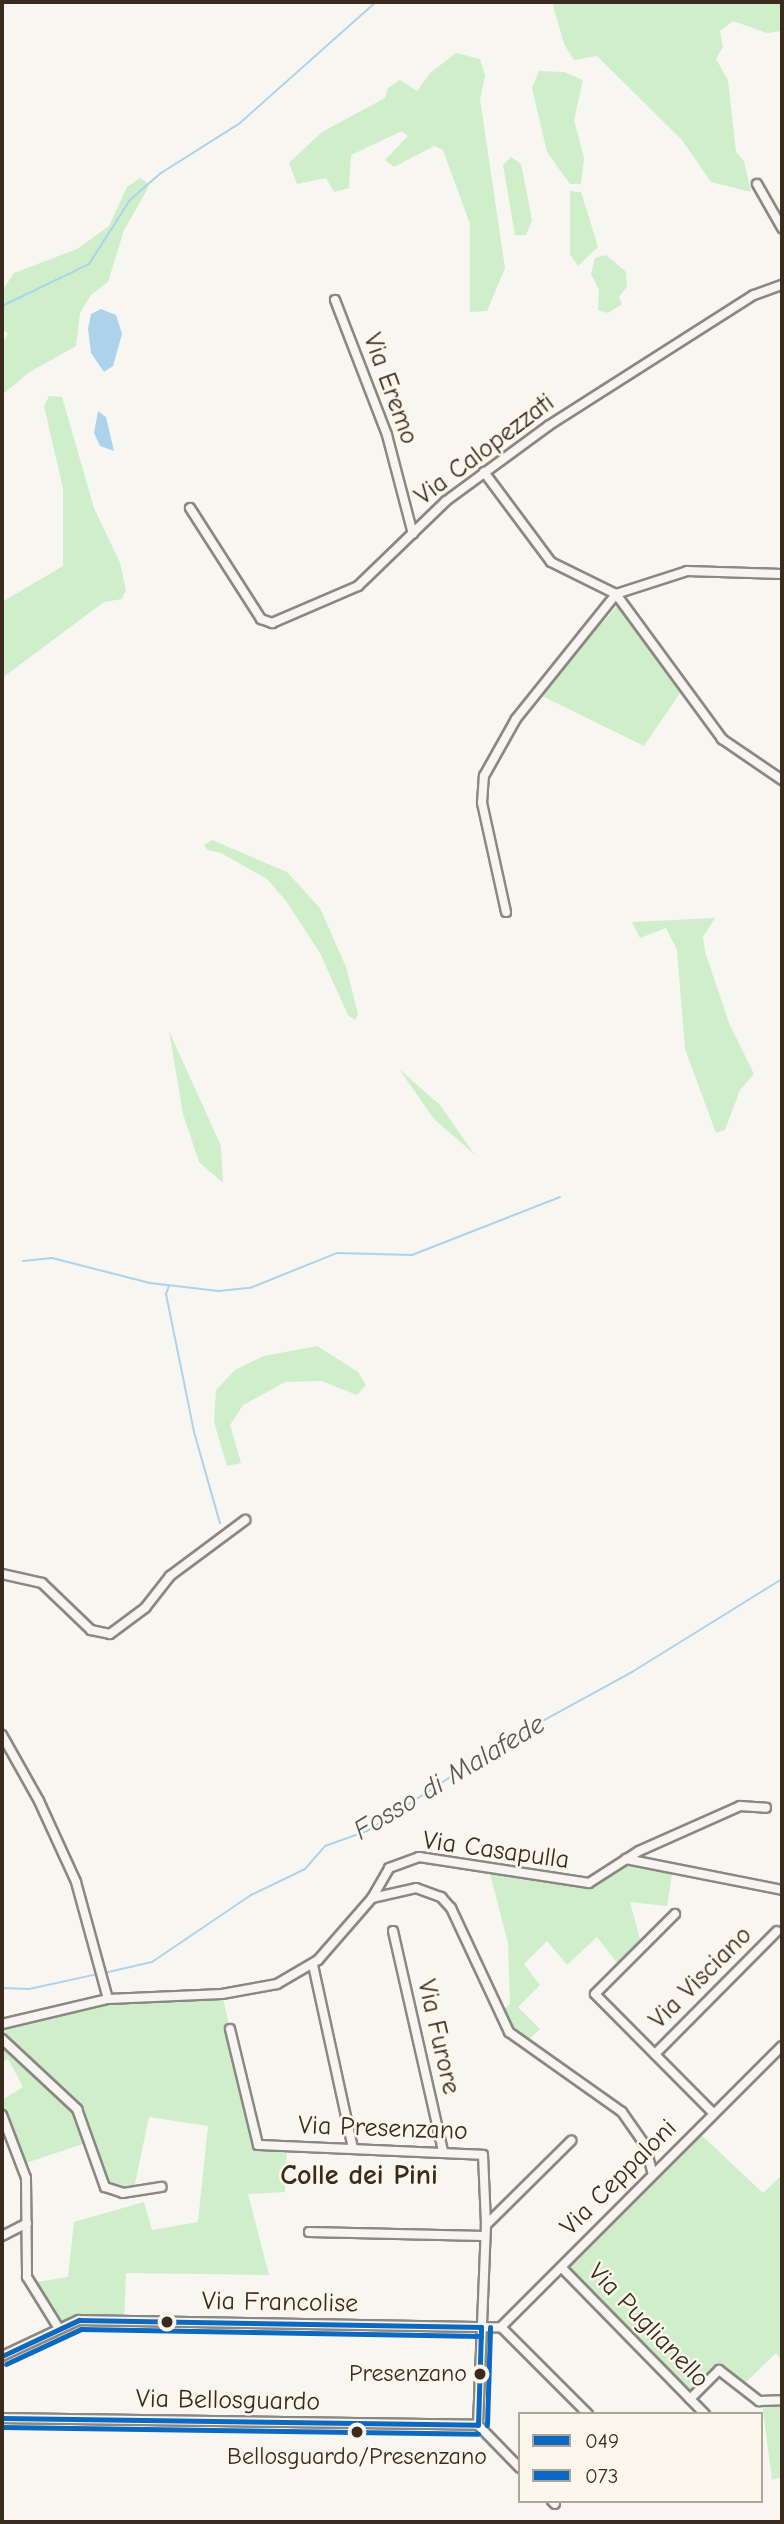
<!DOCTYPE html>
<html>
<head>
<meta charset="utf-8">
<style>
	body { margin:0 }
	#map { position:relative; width:784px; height:2524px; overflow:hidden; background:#f8f6f0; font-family:"Comic Neue",sans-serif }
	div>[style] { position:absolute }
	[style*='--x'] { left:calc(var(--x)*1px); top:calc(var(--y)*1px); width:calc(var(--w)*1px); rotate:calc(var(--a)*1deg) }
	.green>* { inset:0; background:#cfeeca }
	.water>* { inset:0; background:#add3ec }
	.stream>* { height:2px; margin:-1px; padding:0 1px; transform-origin:1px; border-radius:1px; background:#add3ec }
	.roads { filter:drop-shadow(2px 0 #8b8781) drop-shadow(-2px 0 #8b8781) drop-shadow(0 2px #8b8781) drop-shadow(0 -2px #8b8781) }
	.minor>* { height:8px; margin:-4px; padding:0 4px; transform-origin:4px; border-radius:4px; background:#f6f5f1 }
	.bus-1>* { height:5px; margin:-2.5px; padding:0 2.5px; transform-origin:2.5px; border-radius:2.5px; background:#0c69bf }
	.bus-2>* { height:5px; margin:-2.5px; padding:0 2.5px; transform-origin:2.5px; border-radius:2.5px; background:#0c69bf }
	.dots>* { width:19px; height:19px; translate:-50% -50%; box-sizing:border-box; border:4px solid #fbf7ec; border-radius:50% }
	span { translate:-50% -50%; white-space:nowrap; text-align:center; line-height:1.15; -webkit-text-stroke:5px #fbf7ec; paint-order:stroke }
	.bus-label { font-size:24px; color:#3b2a1e }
	.right { translate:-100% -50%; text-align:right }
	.street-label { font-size:26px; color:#3b2a1e }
	.water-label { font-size:28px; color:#54585c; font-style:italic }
	.neighbourhood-label { font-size:28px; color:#3b2a1e; font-weight:700 }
	.frame { position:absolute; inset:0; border:4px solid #3b2a1e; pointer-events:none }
	.legend { position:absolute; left:518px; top:2412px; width:245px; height:91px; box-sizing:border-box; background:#fbf7ec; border:2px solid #aea59a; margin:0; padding:9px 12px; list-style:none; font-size:21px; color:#3b2a1e }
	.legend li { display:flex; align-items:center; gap:14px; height:35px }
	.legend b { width:35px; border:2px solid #aea59a }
</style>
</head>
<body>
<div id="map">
	<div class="green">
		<div style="clip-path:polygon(552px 2px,782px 2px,782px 31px,767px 33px,733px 21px,720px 31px,723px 47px,716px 59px,728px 80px,736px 152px,744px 161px,751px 192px,711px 182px,682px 140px,597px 56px,574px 60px,564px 44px)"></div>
		<div style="clip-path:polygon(456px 53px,480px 59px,485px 76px,480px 99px,505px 268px,487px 311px,470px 312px,470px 224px,443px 150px,434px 146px,394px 167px,385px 160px,408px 136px,402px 131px,351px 155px,349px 188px,334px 192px,326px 178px,297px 184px,289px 163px,322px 132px,385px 98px,388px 88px,400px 80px,417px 91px,430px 73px)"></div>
		<div style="clip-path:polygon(539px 71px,564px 72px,583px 80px,574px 120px,584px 158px,581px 184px,570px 184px,547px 152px,532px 88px)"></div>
		<div style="clip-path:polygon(511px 157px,521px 164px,532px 220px,526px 235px,515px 235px,503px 165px)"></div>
		<div style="clip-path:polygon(140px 178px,148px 183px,147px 190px,124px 230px,108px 282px,91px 295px,80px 313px,76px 346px,28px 373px,2px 395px,2px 343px,8px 334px,2px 328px,2px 291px,14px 273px,77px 249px,109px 226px,127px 187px)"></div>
		<div style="clip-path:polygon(570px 191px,581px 192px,598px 247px,578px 266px,570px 254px)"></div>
		<div style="clip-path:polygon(606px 255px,626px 272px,627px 287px,619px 297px,622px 304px,608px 313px,598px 310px,599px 290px,591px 274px,595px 258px)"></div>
		<div style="clip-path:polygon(49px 396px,62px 397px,94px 508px,120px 563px,126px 590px,122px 599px,104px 602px,2px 678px,2px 602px,63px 566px,63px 488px,44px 406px)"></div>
		<div style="clip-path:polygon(619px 604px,680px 693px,644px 746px,538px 694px)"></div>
		<div style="clip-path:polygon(212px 840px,287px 872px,320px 908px,346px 967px,358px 1014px,355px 1020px,348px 1015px,320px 953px,286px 901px,267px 879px,221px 853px,207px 850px,204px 845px)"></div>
		<div style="clip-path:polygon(715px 918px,703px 937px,705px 952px,729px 1023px,754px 1074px,740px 1090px,725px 1130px,716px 1133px,685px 1049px,677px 950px,666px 928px,640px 938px,632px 922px)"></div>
		<div style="clip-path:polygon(169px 1031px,221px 1146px,223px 1183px,199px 1162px,183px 1114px)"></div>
		<div style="clip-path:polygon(399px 1069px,440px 1105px,475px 1155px,434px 1119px)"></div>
		<div style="clip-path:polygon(317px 1346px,358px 1372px,366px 1385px,357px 1395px,321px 1381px,285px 1382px,243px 1405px,230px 1425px,241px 1463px,227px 1466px,214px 1422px,216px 1390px,235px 1370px,264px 1356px)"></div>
		<div style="clip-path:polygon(626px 1859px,673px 1868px,667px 1906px,630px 1902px,642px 1946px,621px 1968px,597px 1937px,567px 1965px,547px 1941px,524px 1964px,540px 1985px,518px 2007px,540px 2029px,523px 2045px,499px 2014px,510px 2004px,508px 1943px,488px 1866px,589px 1883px)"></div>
		<div style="clip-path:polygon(222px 1994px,256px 2144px,287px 2148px,285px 2192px,248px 2194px,269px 2275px,126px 2273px,124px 2320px,74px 2321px,58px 2327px,30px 2283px,68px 2277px,74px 2222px,144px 2202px,152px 2230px,198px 2222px,208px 2126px,149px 2117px,133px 2193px,109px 2189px,89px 2142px,23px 2164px,2px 2115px,2px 2100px,23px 2087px,8px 2059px,2px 2062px,2px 2024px,108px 1999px)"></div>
		<div style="clip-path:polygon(696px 2130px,763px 2193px,782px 2175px,782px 2360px,776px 2353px,742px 2386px,723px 2372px,690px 2399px,561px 2267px)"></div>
		<div style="clip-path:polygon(782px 2400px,782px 2477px,772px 2480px,762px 2402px)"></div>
	</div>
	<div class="water">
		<div style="clip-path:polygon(101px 309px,116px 315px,122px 334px,113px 366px,104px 372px,91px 353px,88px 329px,91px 314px)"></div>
		<div style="clip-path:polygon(98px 411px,106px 417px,114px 451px,100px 446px,94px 433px)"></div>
	</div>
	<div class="stream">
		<div style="--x:2;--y:306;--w:97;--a:-25.8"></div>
		<div style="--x:89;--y:264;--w:76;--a:-57.4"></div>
		<div style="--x:130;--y:200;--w:41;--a:-41.1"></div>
		<div style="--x:161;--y:173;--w:93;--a:-32.3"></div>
		<div style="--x:240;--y:123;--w:182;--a:-41.7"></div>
		<div style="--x:23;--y:1261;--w:29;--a:-6"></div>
		<div style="--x:52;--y:1258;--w:101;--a:14.3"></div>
		<div style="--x:150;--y:1283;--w:69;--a:6.6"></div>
		<div style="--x:219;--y:1291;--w:31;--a:-6"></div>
		<div style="--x:250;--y:1288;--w:94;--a:-21.9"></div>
		<div style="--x:337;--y:1253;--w:75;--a:1.5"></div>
		<div style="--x:412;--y:1255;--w:159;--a:-21.4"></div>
		<div style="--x:169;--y:1286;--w:9;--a:111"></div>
		<div style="--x:166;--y:1294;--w:141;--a:78.5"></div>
		<div style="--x:194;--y:1432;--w:95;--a:74.1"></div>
		<div style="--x:104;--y:1973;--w:49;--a:-12.9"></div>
		<div style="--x:152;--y:1962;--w:120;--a:-34.1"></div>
		<div style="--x:251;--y:1895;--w:60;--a:-25.7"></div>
		<div style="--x:305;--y:1869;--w:30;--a:-49"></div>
		<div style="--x:325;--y:1846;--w:45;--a:-19.7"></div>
		<div style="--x:367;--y:1831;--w:166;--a:-32.9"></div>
		<div style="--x:506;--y:1741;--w:144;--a:-28.7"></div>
		<div style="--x:632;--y:1672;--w:176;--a:-31.8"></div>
		<div style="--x:2;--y:1988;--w:27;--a:2"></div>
		<div style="--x:29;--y:1989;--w:71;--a:-12.3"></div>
	</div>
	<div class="roads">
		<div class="minor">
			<div style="--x:757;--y:184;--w:51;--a:60.4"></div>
			<div style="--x:335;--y:300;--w:145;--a:68.9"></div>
			<div style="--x:387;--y:435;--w:102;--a:75.3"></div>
			<div style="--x:484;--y:472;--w:112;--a:53.3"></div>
			<div style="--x:551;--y:562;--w:72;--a:26.2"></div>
			<div style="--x:616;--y:594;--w:180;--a:53.8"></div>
			<div style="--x:722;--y:739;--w:73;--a:34.3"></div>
			<div style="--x:190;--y:508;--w:132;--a:57.4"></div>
			<div style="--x:261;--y:619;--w:12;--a:20"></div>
			<div style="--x:272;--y:623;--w:94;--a:-23.3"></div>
			<div style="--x:358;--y:586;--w:122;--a:-44"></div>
			<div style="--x:446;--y:501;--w:127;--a:-36.3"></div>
			<div style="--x:548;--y:426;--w:244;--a:-32.5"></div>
			<div style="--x:754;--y:295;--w:30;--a:-20"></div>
			<div style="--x:506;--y:912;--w:112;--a:-102.4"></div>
			<div style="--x:482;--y:803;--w:27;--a:-86"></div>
			<div style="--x:484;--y:776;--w:65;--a:-60.7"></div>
			<div style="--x:516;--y:719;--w:160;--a:-51.3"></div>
			<div style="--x:616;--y:594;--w:75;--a:-17.9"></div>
			<div style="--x:687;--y:571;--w:95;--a:1.8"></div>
			<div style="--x:2;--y:1574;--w:41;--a:12.7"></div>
			<div style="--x:42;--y:1583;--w:68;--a:43.8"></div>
			<div style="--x:91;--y:1630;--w:19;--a:12"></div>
			<div style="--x:110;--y:1634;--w:44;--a:-36.6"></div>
			<div style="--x:145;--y:1608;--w:41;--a:-52"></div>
			<div style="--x:170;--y:1576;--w:94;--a:-36.7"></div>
			<div style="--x:2;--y:1735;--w:76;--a:60.7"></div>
			<div style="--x:39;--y:1801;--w:89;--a:65.4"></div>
			<div style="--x:76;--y:1882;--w:121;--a:74.7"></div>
			<div style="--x:626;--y:1859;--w:159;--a:11.2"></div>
			<div style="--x:372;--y:1898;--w:34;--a:-60"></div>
			<div style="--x:389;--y:1868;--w:32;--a:-20"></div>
			<div style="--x:419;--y:1857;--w:172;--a:8.7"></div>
			<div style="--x:589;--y:1883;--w:59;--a:-32.6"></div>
			<div style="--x:639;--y:1851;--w:111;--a:-24"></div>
			<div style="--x:740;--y:1806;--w:26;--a:4"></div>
			<div style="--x:675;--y:1914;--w:113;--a:135"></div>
			<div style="--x:595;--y:1994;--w:168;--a:45.2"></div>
			<div style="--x:393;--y:1931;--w:226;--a:77.2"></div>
			<div style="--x:313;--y:1965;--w:187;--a:77.7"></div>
			<div style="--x:2;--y:2024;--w:109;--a:-13.3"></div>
			<div style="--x:108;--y:1999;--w:114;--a:-2.5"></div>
			<div style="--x:222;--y:1994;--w:56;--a:-10.3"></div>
			<div style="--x:277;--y:1984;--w:48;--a:-30.3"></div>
			<div style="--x:318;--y:1960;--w:82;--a:-48.9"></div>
			<div style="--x:372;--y:1898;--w:45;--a:-12.8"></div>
			<div style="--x:416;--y:1888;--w:27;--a:20"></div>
			<div style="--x:441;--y:1897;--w:15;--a:48"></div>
			<div style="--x:451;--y:1908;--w:137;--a:64.9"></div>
			<div style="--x:509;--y:2032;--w:138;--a:35.3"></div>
			<div style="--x:622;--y:2112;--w:40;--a:55.1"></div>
			<div style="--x:645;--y:2145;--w:30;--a:75"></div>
			<div style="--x:230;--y:2029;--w:119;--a:76.4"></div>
			<div style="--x:258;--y:2145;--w:225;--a:2.5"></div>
			<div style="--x:483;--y:2155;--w:70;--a:87.5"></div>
			<div style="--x:486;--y:2225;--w:200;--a:92.3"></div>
			<div style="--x:2;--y:2039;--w:103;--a:43"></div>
			<div style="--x:77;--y:2109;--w:83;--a:70.3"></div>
			<div style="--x:105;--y:2187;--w:19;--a:18"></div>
			<div style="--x:123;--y:2193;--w:39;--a:-9"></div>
			<div style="--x:655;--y:2054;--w:173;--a:-45.2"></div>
			<div style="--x:2;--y:2115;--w:67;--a:69.1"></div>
			<div style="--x:26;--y:2178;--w:99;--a:89.4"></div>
			<div style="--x:27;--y:2277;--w:59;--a:58.2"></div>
			<div style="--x:486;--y:2225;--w:120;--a:-44.7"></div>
			<div style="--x:309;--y:2232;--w:175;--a:1.3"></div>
			<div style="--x:2;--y:2236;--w:28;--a:-27"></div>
			<div style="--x:561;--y:2267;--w:206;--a:45.6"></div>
			<div style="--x:501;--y:2327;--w:123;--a:45"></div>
			<div style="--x:2;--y:2356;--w:85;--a:-25.1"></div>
			<div style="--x:79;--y:2320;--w:422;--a:1"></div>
			<div style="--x:501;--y:2327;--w:397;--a:-45"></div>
			<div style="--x:690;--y:2399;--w:41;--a:-45"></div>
			<div style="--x:719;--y:2370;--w:51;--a:37.8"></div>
			<div style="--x:759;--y:2401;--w:23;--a:-2"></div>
			<div style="--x:2;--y:2418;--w:476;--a:0.8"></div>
			<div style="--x:478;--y:2425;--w:60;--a:45.7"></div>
			<div style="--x:552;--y:2501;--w:4;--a:45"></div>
		</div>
	</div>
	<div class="bus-1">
		<div style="--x:2;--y:2356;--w:85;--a:-25.1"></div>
		<div style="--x:79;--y:2320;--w:402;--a:1"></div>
		<div style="--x:2;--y:2418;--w:476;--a:0.8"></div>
		<div style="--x:478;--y:2425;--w:98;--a:-88.2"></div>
	</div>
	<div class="bus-2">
		<div style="--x:6;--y:2364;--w:83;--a:-25"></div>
		<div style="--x:81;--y:2329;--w:400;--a:1"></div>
		<div style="--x:487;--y:2425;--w:98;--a:-88.2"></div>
		<div style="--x:2;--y:2427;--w:476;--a:0.8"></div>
	</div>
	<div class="dots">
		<div style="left:167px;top:2322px;background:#3b2a1e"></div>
		<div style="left:480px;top:2374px;background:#3b2a1e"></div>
		<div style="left:357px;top:2432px;background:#3b2a1e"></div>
	</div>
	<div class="bus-label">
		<span class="right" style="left:467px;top:2374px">Presenzano</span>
		<span style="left:357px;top:2457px">Bellosguardo/Presenzano</span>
	</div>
	<div class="street-label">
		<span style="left:390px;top:389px;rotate:70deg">Via Eremo</span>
		<span style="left:485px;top:450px;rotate:-37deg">Via Calopezzati</span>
		<span style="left:496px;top:1851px;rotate:8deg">Via Casapulla</span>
		<span style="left:701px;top:1978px;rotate:-45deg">Via Visciano</span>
		<span style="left:438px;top:2037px;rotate:77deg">Via Furore</span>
		<span style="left:383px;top:2129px;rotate:2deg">Via Presenzano</span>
		<span style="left:619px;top:2178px;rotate:-45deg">Via Ceppaloni</span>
		<span style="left:280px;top:2303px;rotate:1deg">Via Francolise</span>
		<span style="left:648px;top:2326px;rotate:46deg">Via Puglianello</span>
		<span style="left:228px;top:2401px;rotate:1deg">Via Bellosguardo</span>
	</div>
	<div class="water-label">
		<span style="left:449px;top:1777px;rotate:-31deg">Fosso di Malafede</span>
	</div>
	<div class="neighbourhood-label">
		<span style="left:359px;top:2175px">Colle dei Pini</span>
	</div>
	<div class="frame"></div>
	<ul class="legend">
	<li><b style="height:9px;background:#0c69bf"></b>049</li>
	<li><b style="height:9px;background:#0c69bf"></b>073</li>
	</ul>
</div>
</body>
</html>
